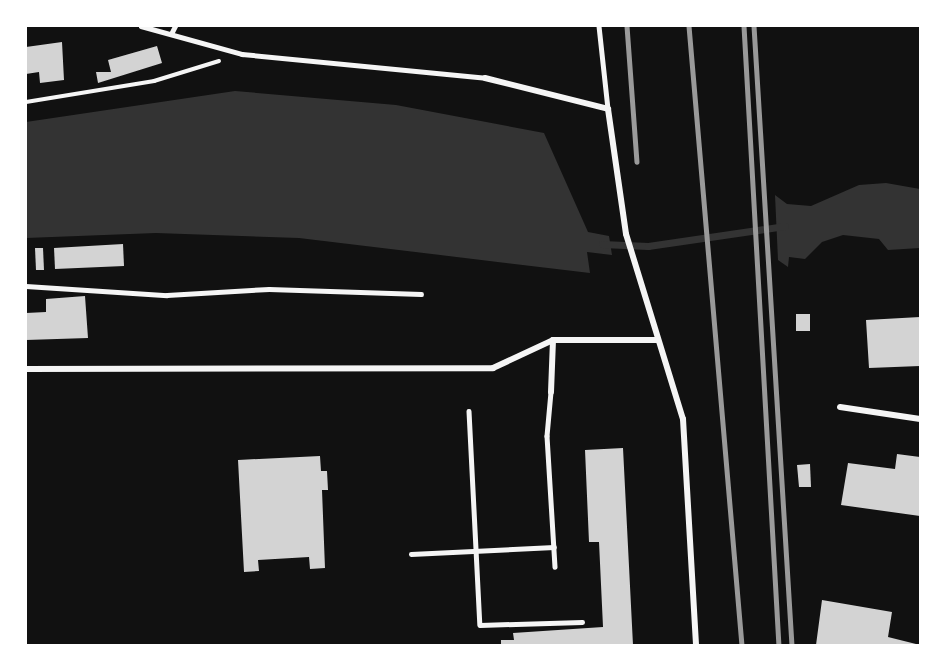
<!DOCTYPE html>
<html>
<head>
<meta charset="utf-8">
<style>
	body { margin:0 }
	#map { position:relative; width:946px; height:671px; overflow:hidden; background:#111; font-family:Jost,sans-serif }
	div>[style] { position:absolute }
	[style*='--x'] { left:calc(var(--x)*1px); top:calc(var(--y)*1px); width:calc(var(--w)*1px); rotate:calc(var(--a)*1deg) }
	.water>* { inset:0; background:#333 }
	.stream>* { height:7px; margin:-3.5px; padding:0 3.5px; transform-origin:3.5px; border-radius:3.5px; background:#333 }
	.building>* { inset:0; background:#d3d3d3 }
	.path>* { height:4px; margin:-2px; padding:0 2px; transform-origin:2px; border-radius:2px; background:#f5f5f5 }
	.service>* { height:4.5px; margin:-2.25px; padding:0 2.25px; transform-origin:2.25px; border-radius:2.25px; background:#f5f5f5 }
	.minor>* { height:6px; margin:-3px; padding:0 3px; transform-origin:3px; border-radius:3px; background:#f5f5f5 }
	.rail>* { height:4.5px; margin:-2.25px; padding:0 2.25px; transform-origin:2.25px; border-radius:2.25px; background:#9a9a9a }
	span { translate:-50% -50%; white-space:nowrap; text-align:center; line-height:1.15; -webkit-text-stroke:6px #fff; paint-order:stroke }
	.frame { position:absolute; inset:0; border:27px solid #fff; pointer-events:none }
</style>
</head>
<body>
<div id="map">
	<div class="water">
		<div style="clip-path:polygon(235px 91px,396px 105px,544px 133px,588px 232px,609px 236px,612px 255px,587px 252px,590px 273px,299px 238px,156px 233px,26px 238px,26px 122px)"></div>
		<div style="clip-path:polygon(886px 183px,920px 189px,920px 248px,888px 250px,879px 239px,843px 235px,822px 242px,805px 259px,789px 257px,788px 267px,778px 260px,775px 195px,787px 204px,811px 206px,859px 185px)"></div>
	</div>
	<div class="stream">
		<div style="--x:602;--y:244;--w:46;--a:2.5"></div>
		<div style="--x:648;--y:246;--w:138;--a:-8.3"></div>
	</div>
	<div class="building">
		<div style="clip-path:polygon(62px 42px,64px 80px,40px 83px,39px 72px,26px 74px,26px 47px)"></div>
		<div style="clip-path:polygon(157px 46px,162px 63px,98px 83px,96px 72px,111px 72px,108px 60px)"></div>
		<div style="clip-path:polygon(123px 244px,124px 266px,55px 269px,54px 248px)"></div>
		<div style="clip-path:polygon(35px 248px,43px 248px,44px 270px,36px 270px)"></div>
		<div style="clip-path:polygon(85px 296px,88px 338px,26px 340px,26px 313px,46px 312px,46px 299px)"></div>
		<div style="clip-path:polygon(796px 314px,810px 314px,810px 331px,796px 331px)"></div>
		<div style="clip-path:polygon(920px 317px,920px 366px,869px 368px,866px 320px)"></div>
		<div style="clip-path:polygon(623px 448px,633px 645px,501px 645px,501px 640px,514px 640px,513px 633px,603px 627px,599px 542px,589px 542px,585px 450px)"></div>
		<div style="clip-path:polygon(897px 454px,920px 457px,920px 516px,841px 505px,848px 463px,895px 469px)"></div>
		<div style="clip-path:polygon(320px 456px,321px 471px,327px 471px,328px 490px,322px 490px,325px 568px,310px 569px,309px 557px,258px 560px,259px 571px,244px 572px,238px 460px)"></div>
		<div style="clip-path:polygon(810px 464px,811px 487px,799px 487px,797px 465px)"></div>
		<div style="clip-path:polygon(822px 600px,892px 612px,888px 637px,920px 645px,816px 645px)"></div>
	</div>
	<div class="path">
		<div style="--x:26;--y:102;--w:130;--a:-9.3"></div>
		<div style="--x:154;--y:81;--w:68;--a:-17.1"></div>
	</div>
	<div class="service">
		<div style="--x:141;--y:26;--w:105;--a:15.5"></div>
		<div style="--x:242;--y:54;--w:244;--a:5.6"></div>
		<div style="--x:599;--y:26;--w:83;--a:83.8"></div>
		<div style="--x:171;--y:34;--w:9;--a:-63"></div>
		<div style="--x:26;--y:286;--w:141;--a:3.7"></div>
		<div style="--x:167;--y:295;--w:102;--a:-3.4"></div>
		<div style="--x:269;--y:289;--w:152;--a:1.9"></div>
		<div style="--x:551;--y:392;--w:44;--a:95.2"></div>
		<div style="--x:547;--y:436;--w:131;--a:86.5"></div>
		<div style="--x:469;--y:411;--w:214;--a:87.1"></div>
		<div style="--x:480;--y:625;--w:102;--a:-1.7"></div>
		<div style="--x:411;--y:554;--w:143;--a:-2.8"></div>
	</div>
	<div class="minor">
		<div style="--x:485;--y:78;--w:127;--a:14.1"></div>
		<div style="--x:608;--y:109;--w:126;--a:81.8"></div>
		<div style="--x:626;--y:234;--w:194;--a:72.9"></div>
		<div style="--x:683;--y:419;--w:227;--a:86.7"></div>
		<div style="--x:26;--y:369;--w:467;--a:-0.1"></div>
		<div style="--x:493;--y:368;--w:66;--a:-25"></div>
		<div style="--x:553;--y:340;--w:105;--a:0"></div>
		<div style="--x:551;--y:392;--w:52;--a:-87.8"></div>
		<div style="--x:840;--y:407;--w:81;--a:8.5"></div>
	</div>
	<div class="rail">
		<div style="--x:627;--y:26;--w:136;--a:85.8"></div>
		<div style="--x:689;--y:26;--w:622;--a:85.11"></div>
		<div style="--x:744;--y:26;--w:621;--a:86.77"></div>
		<div style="--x:754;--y:26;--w:621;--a:86.49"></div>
	</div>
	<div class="frame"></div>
</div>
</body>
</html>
